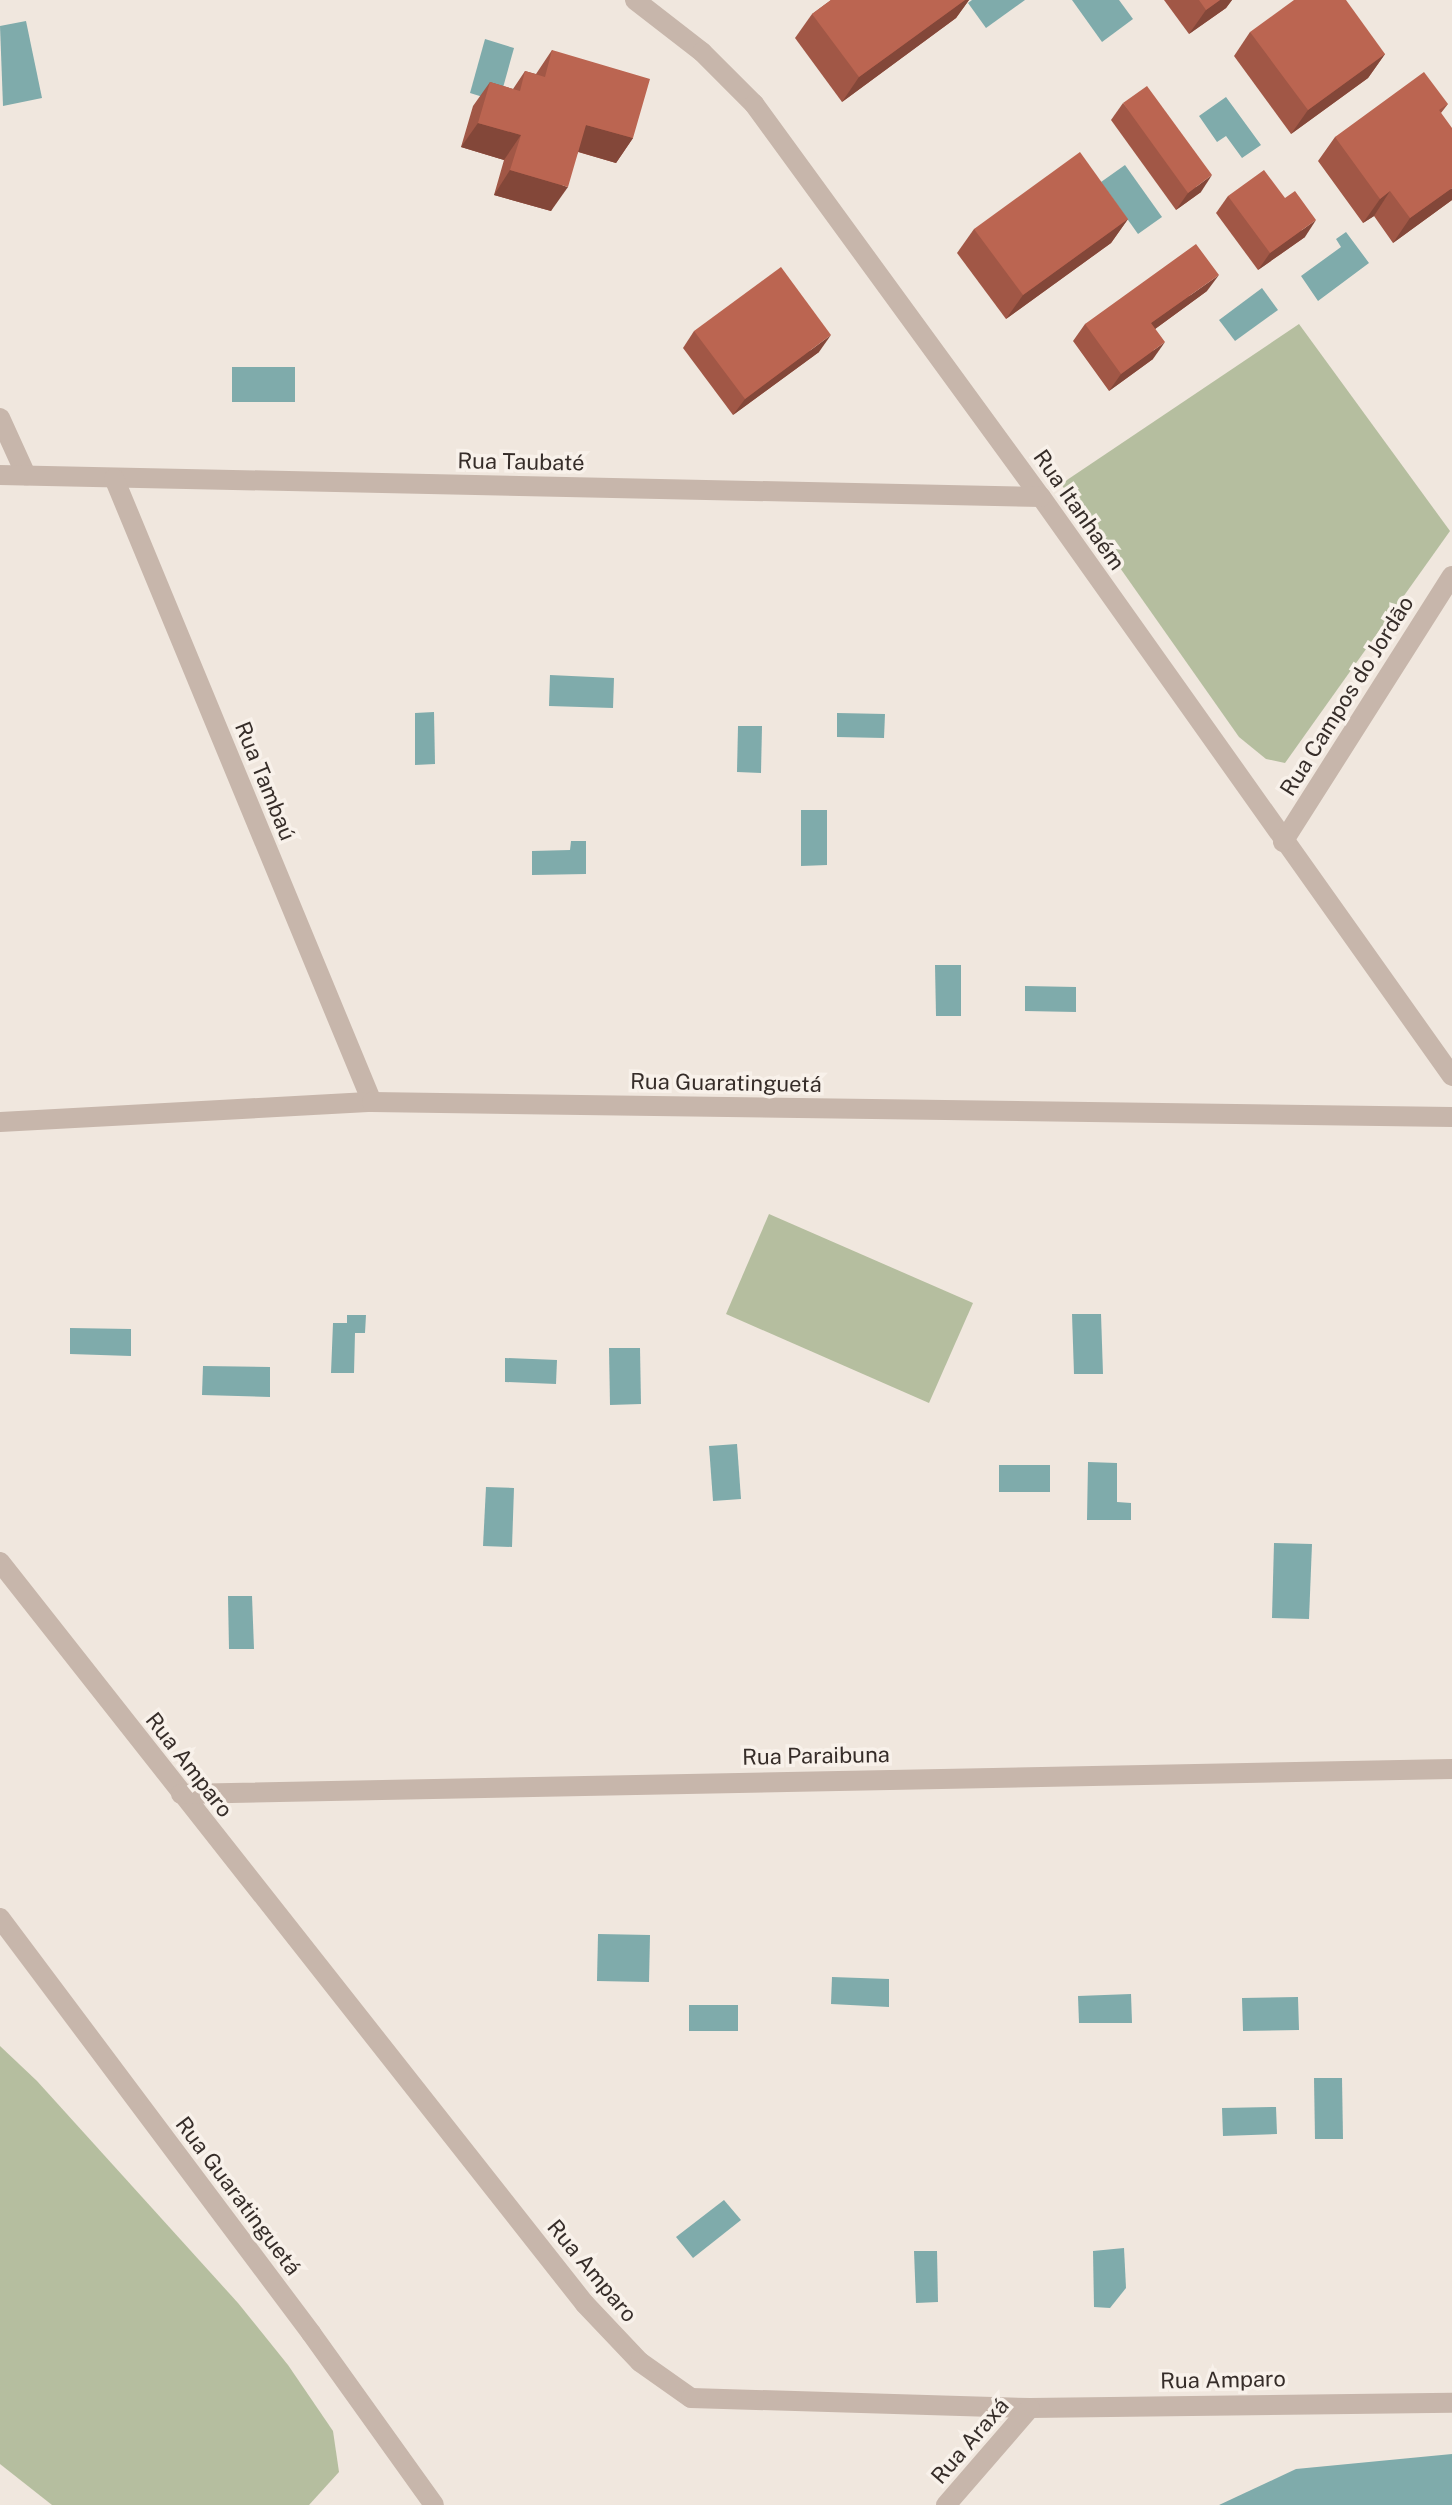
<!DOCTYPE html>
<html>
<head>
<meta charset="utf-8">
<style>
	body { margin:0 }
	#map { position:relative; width:1452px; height:2505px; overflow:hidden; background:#f0e7de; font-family:"Public Sans",sans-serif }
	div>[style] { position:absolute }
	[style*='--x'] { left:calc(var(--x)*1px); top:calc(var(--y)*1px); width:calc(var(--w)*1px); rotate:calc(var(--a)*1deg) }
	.green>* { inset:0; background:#b5be9f }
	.water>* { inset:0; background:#7fabab }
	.minor>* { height:20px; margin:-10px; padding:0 10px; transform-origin:10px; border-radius:10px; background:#c7b6ab }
	.wall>* { inset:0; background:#a15746 }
	.shaded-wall>* { inset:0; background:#834739 }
	.building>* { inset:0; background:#bb6551 }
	span { translate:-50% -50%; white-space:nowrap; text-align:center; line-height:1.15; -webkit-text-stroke:7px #f8f1ea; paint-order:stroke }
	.street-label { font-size:22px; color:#362d29 }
</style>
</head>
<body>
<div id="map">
	<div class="green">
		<div style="clip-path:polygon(1299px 324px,1450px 531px,1285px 763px,1266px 759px,1239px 737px,1061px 484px)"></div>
		<div style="clip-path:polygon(769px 1214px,973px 1303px,929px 1403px,726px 1314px)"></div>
		<div style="clip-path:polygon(0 2046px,37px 2081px,238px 2303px,288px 2365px,333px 2431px,339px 2472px,309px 2505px,52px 2505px,0 2464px)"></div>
	</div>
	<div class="water">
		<div style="clip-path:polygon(972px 0,1025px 0,986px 28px,968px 3px)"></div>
		<div style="clip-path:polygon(1072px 0,1119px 0,1133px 19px,1102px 42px)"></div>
		<div style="clip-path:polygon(26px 21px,42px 98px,3px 106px,0 26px)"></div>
		<div style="clip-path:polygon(485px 39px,514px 48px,499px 102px,470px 93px)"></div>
		<div style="clip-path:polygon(1226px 97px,1261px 145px,1242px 158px,1226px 136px,1217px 142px,1199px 116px)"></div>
		<div style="clip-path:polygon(1125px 165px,1162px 217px,1138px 234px,1101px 182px)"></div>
		<div style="clip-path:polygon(1346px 232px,1369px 263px,1318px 301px,1301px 276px,1341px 247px,1336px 239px)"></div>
		<div style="clip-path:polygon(1262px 288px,1278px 310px,1235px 341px,1219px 320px)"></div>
		<div style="clip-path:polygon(232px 367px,295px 367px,295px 402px,232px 402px)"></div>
		<div style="clip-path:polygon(550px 675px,614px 678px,613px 708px,549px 706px)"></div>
		<div style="clip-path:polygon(434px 712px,435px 764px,415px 765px,415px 713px)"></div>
		<div style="clip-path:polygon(837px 713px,885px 714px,884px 738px,837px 737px)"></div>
		<div style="clip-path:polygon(738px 726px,762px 726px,761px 773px,737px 772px)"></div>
		<div style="clip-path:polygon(801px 810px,827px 810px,827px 865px,801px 866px)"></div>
		<div style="clip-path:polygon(571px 841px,586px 841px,586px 874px,532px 875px,532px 851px,570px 850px)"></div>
		<div style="clip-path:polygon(935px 965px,961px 965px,961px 1016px,936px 1016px)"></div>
		<div style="clip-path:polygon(1025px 986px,1076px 987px,1076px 1012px,1025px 1011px)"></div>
		<div style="clip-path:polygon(1072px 1314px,1101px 1314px,1103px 1374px,1074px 1374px)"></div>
		<div style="clip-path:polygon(347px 1315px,366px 1315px,365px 1333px,355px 1333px,354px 1373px,331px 1373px,333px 1323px,347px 1323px)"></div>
		<div style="clip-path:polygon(70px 1328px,131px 1329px,131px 1356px,70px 1354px)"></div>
		<div style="clip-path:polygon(609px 1348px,640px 1348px,641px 1404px,610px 1405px)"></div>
		<div style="clip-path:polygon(505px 1358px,557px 1360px,556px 1384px,505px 1382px)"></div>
		<div style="clip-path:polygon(203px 1366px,270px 1367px,270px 1397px,202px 1395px)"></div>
		<div style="clip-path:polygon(737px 1444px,741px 1499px,713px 1501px,709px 1446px)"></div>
		<div style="clip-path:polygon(1088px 1462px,1117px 1463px,1117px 1502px,1131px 1503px,1131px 1520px,1087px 1520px)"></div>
		<div style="clip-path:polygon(999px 1465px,1050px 1465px,1050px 1492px,999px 1492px)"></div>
		<div style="clip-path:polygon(486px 1487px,514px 1488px,512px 1547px,483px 1546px)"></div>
		<div style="clip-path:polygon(1274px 1543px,1312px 1544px,1309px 1619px,1272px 1618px)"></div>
		<div style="clip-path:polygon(228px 1596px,252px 1596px,254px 1649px,229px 1649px)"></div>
		<div style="clip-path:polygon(598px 1934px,650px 1935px,649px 1982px,597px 1981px)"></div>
		<div style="clip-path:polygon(832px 1977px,889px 1979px,889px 2007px,831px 2004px)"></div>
		<div style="clip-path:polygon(1131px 1994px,1132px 2023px,1079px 2023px,1078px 1996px)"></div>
		<div style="clip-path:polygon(1298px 1997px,1299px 2030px,1243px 2031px,1242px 1998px)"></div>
		<div style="clip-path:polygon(689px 2005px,738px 2005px,738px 2031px,689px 2031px)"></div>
		<div style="clip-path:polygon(1342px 2078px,1343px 2139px,1315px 2139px,1314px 2078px)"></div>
		<div style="clip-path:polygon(1276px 2107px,1277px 2134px,1223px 2136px,1222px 2108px)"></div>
		<div style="clip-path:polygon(724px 2200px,741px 2220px,693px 2258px,676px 2237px)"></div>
		<div style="clip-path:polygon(1124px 2248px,1126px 2288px,1110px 2308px,1094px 2307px,1093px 2251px)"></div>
		<div style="clip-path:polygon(914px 2251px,937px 2251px,938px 2302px,916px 2303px)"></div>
		<div style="clip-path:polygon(1452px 2454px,1452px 2505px,1219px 2505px,1296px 2469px)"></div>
	</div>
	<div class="minor">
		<div style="--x:635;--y:0;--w:85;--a:37.8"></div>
		<div style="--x:702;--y:52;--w:74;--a:45"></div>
		<div style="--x:754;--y:104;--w:487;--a:53.9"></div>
		<div style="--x:1041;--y:497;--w:710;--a:54.63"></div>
		<div style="--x:0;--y:418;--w:63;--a:65.5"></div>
		<div style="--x:0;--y:475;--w:1041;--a:1.21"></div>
		<div style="--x:114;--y:478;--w:675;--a:67.54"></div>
		<div style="--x:1283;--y:842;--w:315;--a:-57.6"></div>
		<div style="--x:0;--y:1122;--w:373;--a:-3.1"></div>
		<div style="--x:372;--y:1102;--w:1080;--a:0.8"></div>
		<div style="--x:0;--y:1562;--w:945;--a:51.75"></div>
		<div style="--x:585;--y:2304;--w:80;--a:46.5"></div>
		<div style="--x:640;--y:2362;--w:62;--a:35.2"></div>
		<div style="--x:691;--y:2398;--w:339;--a:1.7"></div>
		<div style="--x:1030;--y:2408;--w:422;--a:-0.7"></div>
		<div style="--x:181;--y:1794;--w:1271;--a:-1.13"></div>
		<div style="--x:0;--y:1918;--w:519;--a:53.15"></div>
		<div style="--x:311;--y:2333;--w:211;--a:54.4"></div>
		<div style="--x:946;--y:2505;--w:128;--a:-49.1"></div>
	</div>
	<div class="wall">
		<div style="clip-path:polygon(831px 0,969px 0,956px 18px,842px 102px,795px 38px,812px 14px)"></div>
		<div style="clip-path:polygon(1164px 0,1232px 0,1226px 8px,1189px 34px)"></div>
		<div style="clip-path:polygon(1250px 32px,1385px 54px,1368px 78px,1291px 134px,1234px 56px)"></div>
		<div style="clip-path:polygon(552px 50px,633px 138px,616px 163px,578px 152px,551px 211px,494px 195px,504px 160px,461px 147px,473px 106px,490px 82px,513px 89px,525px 71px,536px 74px)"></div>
		<div style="clip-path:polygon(1123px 103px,1201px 192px,1176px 210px,1111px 120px)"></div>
		<div style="clip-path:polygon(1448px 104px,1441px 113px,1452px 200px,1393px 243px,1374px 216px,1363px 223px,1318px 161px,1335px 137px)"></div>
		<div style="clip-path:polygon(1228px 196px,1285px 198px,1305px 237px,1258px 270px,1216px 213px)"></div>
		<div style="clip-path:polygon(1128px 219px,1111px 243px,1006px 319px,957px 253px,974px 229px)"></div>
		<div style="clip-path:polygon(1207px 291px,1155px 329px,1153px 359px,1109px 391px,1073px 341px,1085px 324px)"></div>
		<div style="clip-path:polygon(694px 331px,819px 352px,733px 415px,683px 348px)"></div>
	</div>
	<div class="shaded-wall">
		<div style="clip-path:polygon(965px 0,969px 0,956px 18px,842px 102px,859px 77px)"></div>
		<div style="clip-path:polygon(1220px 0,1232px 0,1226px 8px,1189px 34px,1206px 10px)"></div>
		<div style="clip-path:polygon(1385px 54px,1368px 78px,1291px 134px,1308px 110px)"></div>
		<div style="clip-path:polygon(478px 123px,521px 135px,504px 160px,461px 147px)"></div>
		<div style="clip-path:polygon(586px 125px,633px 138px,616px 163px,569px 149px)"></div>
		<div style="clip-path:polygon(510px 170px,568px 187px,551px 211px,494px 195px)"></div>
		<div style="clip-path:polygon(1212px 175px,1201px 192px,1176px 210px,1188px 193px)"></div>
		<div style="clip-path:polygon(1452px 188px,1452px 200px,1393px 243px,1410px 218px)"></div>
		<div style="clip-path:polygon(1390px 191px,1374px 216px,1363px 223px,1380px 199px)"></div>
		<div style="clip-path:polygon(1128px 219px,1111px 243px,1006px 319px,1023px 295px)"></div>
		<div style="clip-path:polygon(1316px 220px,1305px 237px,1258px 270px,1270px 253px)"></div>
		<div style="clip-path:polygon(1219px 275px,1207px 291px,1140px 340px,1151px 323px)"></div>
		<div style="clip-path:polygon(831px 335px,819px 352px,733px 415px,745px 399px)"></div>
		<div style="clip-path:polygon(1165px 342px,1153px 359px,1109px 391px,1121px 374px)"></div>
	</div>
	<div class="building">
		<div style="clip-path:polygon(831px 0,965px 0,859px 77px,812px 14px)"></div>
		<div style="clip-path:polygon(1199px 0,1220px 0,1206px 10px)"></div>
		<div style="clip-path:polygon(1294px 0,1346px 0,1385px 54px,1308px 110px,1250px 32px)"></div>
		<div style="clip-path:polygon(552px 50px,650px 79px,633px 138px,586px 125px,568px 187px,510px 170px,521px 135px,478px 123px,490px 82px,520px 91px,525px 71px,545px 77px)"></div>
		<div style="clip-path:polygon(1424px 72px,1448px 104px,1439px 110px,1452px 128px,1452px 188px,1410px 218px,1390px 191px,1380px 199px,1335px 137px)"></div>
		<div style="clip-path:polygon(1147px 86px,1212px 175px,1188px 193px,1123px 103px)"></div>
		<div style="clip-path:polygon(1080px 152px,1128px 219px,1023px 295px,974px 229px)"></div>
		<div style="clip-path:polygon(1264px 170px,1285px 198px,1295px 191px,1316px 220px,1270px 253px,1228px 196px)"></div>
		<div style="clip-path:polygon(1196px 244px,1219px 275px,1151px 323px,1165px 342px,1121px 374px,1085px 324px)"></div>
		<div style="clip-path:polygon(781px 267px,831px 335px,745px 399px,694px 331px)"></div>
	</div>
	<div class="street-label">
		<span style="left:521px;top:462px;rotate:1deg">Rua Taubaté</span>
		<span style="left:1079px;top:510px;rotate:55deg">Rua Itanhaém</span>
		<span style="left:1347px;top:696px;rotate:-58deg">Rua Campos do Jordão</span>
		<span style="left:265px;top:781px;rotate:68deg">Rua Tambaú</span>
		<span style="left:726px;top:1083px;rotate:1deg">Rua Guaratinguetá</span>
		<span style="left:816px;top:1756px;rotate:-1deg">Rua Paraibuna</span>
		<span style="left:189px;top:1765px;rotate:52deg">Rua Amparo</span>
		<span style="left:238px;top:2196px;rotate:53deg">Rua Guaratinguetá</span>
		<span style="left:592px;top:2271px;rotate:50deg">Rua Amparo</span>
		<span style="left:1223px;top:2380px;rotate:-1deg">Rua Amparo</span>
		<span style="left:970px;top:2441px;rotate:-49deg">Rua Araxá</span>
	</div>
</div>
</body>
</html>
